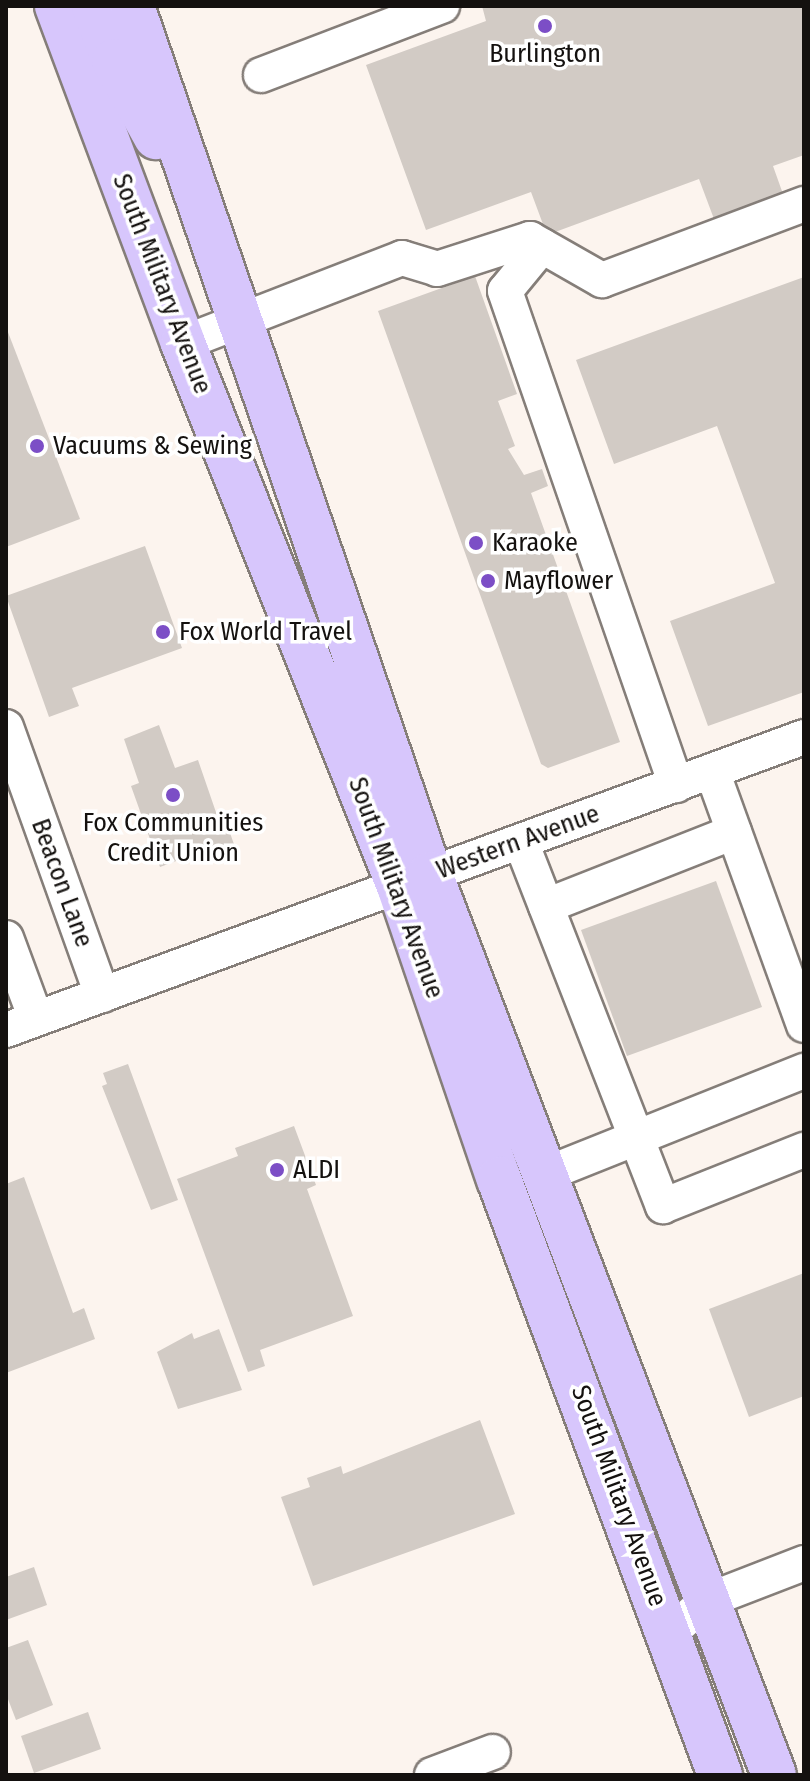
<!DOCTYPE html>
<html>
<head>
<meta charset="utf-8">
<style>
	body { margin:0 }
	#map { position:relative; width:810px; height:1781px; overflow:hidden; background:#fcf4ee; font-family:"Fira Sans Condensed",sans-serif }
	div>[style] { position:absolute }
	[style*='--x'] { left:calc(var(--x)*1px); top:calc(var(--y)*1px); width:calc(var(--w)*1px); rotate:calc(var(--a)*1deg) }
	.building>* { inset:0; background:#d2cbc5 }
	.roads { filter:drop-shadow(2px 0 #857e79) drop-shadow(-2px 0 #857e79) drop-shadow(0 2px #857e79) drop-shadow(0 -2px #857e79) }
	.minor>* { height:34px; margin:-17px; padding:0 17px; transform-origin:17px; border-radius:17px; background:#fff }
	.major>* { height:44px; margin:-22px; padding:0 22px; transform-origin:22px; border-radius:22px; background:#d7c6fc }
	.dots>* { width:22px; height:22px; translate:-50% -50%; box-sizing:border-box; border:4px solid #fff; border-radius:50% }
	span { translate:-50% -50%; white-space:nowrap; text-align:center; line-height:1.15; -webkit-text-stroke:7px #fff; paint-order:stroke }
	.poi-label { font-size:26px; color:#14110f }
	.left { translate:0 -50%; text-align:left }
	.street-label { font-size:26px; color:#14110f }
	.frame { position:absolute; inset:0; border:8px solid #14110f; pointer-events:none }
</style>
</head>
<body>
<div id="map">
	<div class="building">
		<div style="clip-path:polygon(482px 6px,804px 6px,804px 155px,773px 166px,783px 194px,714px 219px,699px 179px,547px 235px,531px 192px,426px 230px,366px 65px,486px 21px)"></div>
		<div style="clip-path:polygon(475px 276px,517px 394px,498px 401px,515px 446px,508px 449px,524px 475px,542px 469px,548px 486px,531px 493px,620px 742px,548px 768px,541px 764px,378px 311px)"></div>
		<div style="clip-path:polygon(804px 277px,804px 692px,708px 726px,670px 621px,775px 583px,717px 426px,614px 464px,576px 360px)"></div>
		<div style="clip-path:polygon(6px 327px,80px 519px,6px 547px)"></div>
		<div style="clip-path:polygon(145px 546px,182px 648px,72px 688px,79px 706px,49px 717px,6px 596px)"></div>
		<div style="clip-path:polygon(159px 725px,175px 768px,198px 760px,219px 821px,225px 819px,235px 847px,208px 857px,206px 850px,160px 867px,131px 786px,139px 783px,124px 739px)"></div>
		<div style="clip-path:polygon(716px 881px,762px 1007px,627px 1056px,581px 930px)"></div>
		<div style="clip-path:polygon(128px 1064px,178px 1200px,151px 1210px,102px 1086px,107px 1084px,103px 1073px)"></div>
		<div style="clip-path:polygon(294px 1126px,316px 1185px,307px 1189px,353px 1316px,260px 1350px,265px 1366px,248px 1372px,177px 1179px,238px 1156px,235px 1148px)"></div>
		<div style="clip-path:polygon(24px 1177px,73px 1313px,84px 1308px,95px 1339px,6px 1373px,6px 1184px)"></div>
		<div style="clip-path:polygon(804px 1273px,804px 1396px,749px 1417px,709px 1309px)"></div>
		<div style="clip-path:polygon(219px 1329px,242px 1390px,178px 1409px,157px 1352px,192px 1333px,194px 1339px)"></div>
		<div style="clip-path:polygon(480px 1420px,515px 1514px,313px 1586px,281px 1497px,310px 1487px,307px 1478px,341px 1466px,343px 1474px)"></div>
		<div style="clip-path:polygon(34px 1567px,47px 1605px,6px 1620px,6px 1577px)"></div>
		<div style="clip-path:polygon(28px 1640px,53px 1705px,16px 1720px,6px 1694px,6px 1648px)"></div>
		<div style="clip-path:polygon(88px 1712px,101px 1749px,34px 1773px,21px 1736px)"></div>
	</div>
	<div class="roads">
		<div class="minor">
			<div style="--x:261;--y:75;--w:194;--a:-20.9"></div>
			<div style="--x:542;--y:246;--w:58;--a:129.4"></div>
			<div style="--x:505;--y:291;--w:523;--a:70.91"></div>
			<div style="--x:183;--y:343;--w:235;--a:-21.2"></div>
			<div style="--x:402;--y:258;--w:37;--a:17"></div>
			<div style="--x:437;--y:269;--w:98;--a:-17.9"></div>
			<div style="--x:530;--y:239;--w:83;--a:29.7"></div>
			<div style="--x:602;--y:280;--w:216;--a:-20.6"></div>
			<div style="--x:6;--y:727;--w:285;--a:70.3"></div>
			<div style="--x:712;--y:771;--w:270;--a:70.1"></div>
			<div style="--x:521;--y:842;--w:391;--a:68.7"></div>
			<div style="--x:663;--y:1206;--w:152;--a:-21.7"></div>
			<div style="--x:546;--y:906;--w:202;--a:-21.5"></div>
			<div style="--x:6;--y:938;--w:86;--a:69.7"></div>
			<div style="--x:6;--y:1030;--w:850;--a:-20.16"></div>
			<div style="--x:546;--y:1174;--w:278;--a:-21.8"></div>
			<div style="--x:670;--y:1633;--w:48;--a:-41.6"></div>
			<div style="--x:706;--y:1601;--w:105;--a:-21.2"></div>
			<div style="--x:432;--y:1775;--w:65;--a:-20.7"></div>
		</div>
		<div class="major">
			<div style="--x:57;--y:6;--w:360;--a:69.5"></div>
			<div style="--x:183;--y:343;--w:584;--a:68.31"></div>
			<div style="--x:399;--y:886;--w:310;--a:71.2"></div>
			<div style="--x:499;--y:1179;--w:636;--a:69.65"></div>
			<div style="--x:94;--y:6;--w:59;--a:70"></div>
			<div style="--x:114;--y:61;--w:87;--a:61.1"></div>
			<div style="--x:132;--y:6;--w:918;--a:71.05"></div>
			<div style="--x:430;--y:874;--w:964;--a:69.1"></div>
		</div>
	</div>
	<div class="dots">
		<div style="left:545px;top:26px;background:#7c4ec6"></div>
		<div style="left:37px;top:446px;background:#7c4ec6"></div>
		<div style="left:476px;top:543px;background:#7c4ec6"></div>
		<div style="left:488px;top:581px;background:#7c4ec6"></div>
		<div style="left:163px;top:632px;background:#7c4ec6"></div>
		<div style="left:173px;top:795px;background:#7c4ec6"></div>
		<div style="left:277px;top:1170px;background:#7c4ec6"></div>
	</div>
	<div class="poi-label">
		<span style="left:545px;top:54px">Burlington</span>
		<span class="left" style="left:53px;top:446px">Vacuums &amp; Sewing</span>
		<span class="left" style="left:492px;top:543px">Karaoke</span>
		<span class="left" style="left:504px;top:581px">Mayflower</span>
		<span class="left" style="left:179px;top:632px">Fox World Travel</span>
		<span style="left:173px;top:838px">Fox Communities<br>Credit Union</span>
		<span class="left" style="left:293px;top:1170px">ALDI</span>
	</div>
	<div class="street-label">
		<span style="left:162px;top:284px;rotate:69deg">South Military Avenue</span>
		<span style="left:518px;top:842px;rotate:-20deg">Western Avenue</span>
		<span style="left:62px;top:883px;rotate:70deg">Beacon Lane</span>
		<span style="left:396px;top:888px;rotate:70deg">South Military Avenue</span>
		<span style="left:619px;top:1496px;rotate:70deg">South Military Avenue</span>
	</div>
	<div class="frame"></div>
</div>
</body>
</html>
